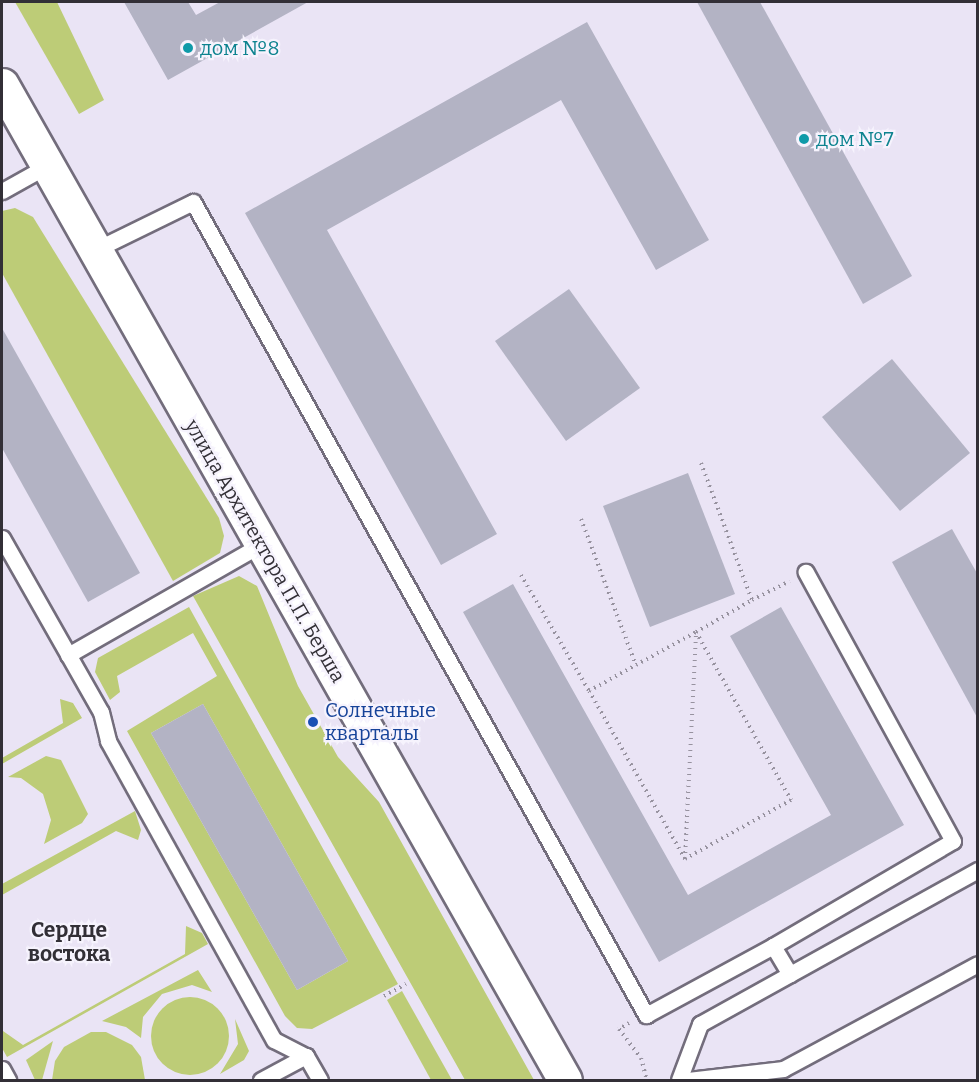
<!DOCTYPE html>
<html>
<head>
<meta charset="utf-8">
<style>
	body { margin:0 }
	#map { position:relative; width:979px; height:1082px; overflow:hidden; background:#eae4f5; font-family:Bitter,serif }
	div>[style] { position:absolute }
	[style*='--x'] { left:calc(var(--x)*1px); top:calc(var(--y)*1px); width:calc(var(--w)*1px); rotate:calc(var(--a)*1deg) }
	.green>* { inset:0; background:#bdcc77 }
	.round { border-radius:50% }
	.building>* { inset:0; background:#b3b3c4 }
	.path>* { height:4px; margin-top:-2px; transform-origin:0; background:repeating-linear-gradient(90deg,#97929f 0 1.5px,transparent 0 6px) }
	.roads { filter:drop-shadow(2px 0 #736d7c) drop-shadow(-2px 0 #736d7c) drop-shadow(0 2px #736d7c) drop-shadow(0 -2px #736d7c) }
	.service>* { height:15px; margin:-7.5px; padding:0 7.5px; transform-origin:7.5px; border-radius:7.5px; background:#fff }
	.tertiary>* { height:33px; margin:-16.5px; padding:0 16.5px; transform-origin:16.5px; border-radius:16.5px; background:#fff }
	.dots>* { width:16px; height:16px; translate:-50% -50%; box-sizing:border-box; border:3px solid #f6f3fd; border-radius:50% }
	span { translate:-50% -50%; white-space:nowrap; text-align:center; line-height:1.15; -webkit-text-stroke:4.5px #f6f3fd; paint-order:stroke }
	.culture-label { font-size:20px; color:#0d838f }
	.left { translate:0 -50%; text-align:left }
	.street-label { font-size:20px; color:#322f36 }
	.transit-label { font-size:20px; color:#164399 }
	.neighbourhood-label { font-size:21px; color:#322f36; font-weight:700 }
	.frame { position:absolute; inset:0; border:3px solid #322f36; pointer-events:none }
</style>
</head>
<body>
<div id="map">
	<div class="green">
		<div style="clip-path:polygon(15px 2px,57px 2px,104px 100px,79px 114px)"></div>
		<div style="clip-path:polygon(15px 208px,33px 217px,219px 518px,224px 536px,220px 553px,173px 581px,2px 273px,2px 211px)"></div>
		<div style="clip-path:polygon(239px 576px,257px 586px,298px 686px,338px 757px,379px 802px,534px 1080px,465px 1080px,193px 596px)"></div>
		<div style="clip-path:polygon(evenodd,189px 607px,398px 984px,312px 1029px,297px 1028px,285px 1016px,127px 731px,217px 676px,193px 633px,117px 676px,120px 692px,110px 700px,95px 672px,98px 658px,189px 607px,203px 704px,348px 961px,297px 990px,151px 733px,203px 704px)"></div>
		<div style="clip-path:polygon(60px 699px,73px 703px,82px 718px,2px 764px,2px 758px,63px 723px)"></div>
		<div style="clip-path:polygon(46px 756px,61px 760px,88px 814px,82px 823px,44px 844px,51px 820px,43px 794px,21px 778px,8px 777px)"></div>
		<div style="clip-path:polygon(135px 811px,141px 830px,138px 840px,116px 831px,2px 895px,2px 884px)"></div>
		<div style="clip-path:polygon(186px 926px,202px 933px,208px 944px,7px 1057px,2px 1048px,3px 1031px,23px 1045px,185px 954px)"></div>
		<div style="clip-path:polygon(198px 970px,212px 992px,192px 985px,162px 994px,143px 1017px,141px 1038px,126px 1027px,102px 1021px)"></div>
		<div style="clip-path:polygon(402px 991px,452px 1080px,431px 1080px,387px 1000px)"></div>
		<div class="round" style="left:151px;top:997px;width:78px;height:78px"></div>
		<div style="clip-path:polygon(235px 1019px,249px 1051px,244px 1060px,220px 1074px,238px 1044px)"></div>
		<div style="clip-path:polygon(91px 1032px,106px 1032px,132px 1045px,141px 1057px,145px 1080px,52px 1080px,55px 1061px,64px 1047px)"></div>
		<div style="clip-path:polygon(53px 1041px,42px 1080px,35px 1080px,26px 1060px)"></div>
	</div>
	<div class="building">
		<div style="clip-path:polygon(124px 2px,188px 2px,196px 15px,220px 2px,308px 2px,168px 80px)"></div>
		<div style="clip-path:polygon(697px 2px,760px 2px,912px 276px,863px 304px)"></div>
		<div style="clip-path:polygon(587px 22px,709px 240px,656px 270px,561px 100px,327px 230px,497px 534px,441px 565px,245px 213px)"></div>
		<div style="clip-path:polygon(569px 289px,640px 388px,566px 441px,495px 341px)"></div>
		<div style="clip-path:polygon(2px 328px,140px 573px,88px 602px,2px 448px)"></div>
		<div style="clip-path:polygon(892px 359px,970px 453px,900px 511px,822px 417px)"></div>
		<div style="clip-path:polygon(688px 473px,735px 594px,650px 627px,603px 506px)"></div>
		<div style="clip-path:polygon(952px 529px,978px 575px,978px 719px,892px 562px)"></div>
		<div style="clip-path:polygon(513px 584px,688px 895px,831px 815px,730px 636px,781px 607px,904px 825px,659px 962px,463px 612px)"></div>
		<div style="clip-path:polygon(203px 704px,348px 961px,297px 990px,151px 733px)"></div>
	</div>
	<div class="path">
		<div style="--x:701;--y:463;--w:146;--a:69.6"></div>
		<div style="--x:581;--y:519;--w:156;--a:69.4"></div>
		<div style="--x:521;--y:575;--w:134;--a:59.6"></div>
		<div style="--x:696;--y:632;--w:193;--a:60.5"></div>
		<div style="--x:791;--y:800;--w:121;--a:150.9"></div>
		<div style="--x:685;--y:859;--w:193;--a:-119.7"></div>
		<div style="--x:589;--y:691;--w:54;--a:-29"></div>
		<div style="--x:636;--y:665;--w:68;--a:-28.8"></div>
		<div style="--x:696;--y:632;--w:64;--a:-29.7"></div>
		<div style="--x:752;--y:600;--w:42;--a:-26.6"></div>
		<div style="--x:685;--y:859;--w:227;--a:-87.2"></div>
		<div style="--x:384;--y:996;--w:25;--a:-29"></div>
		<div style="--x:629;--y:1023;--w:12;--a:149"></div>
		<div style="--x:619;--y:1029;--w:36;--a:53"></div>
		<div style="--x:641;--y:1058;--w:23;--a:75"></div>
	</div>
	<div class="roads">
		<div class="service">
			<div style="--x:2;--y:191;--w:51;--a:-29.1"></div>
			<div style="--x:95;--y:250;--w:109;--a:-26.1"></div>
			<div style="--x:193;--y:202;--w:931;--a:60.87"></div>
			<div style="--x:646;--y:1015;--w:145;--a:-28.5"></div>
			<div style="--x:773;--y:946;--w:33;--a:59"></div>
			<div style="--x:2;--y:538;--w:200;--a:60.4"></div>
			<div style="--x:101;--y:712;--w:30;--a:76"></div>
			<div style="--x:108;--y:741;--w:342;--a:61"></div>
			<div style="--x:274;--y:1040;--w:36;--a:27"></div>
			<div style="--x:306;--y:1056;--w:28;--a:60"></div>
			<div style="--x:68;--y:655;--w:224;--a:-29.8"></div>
			<div style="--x:773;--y:946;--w:208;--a:-30.3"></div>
			<div style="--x:953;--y:841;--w:307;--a:-118.7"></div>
			<div style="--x:2;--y:1069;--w:13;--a:61"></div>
			<div style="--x:261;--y:1080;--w:51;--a:-28.1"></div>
			<div style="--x:679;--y:1080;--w:60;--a:-69.4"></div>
			<div style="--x:700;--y:1024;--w:318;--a:-29"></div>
			<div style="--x:688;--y:1080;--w:96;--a:-6.6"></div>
			<div style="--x:783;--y:1069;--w:221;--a:-28.3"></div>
		</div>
		<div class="tertiary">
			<div style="--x:2;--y:85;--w:1143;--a:60.5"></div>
		</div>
	</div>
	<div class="dots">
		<div style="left:188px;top:48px;background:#0f9aa8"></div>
		<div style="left:804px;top:139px;background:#0f9aa8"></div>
		<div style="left:313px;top:722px;background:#1a4fb4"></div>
	</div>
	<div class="culture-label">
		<span class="left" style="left:200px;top:48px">дом №8</span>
		<span class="left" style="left:816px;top:139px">дом №7</span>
	</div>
	<div class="street-label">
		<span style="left:265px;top:551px;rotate:60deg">улица Архитектора П.П. Берша</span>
	</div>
	<div class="transit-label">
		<span class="left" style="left:325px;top:722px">Солнечные<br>кварталы</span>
	</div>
	<div class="neighbourhood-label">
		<span style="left:69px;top:942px">Сердце<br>востока</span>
	</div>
	<div class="frame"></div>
</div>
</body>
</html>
